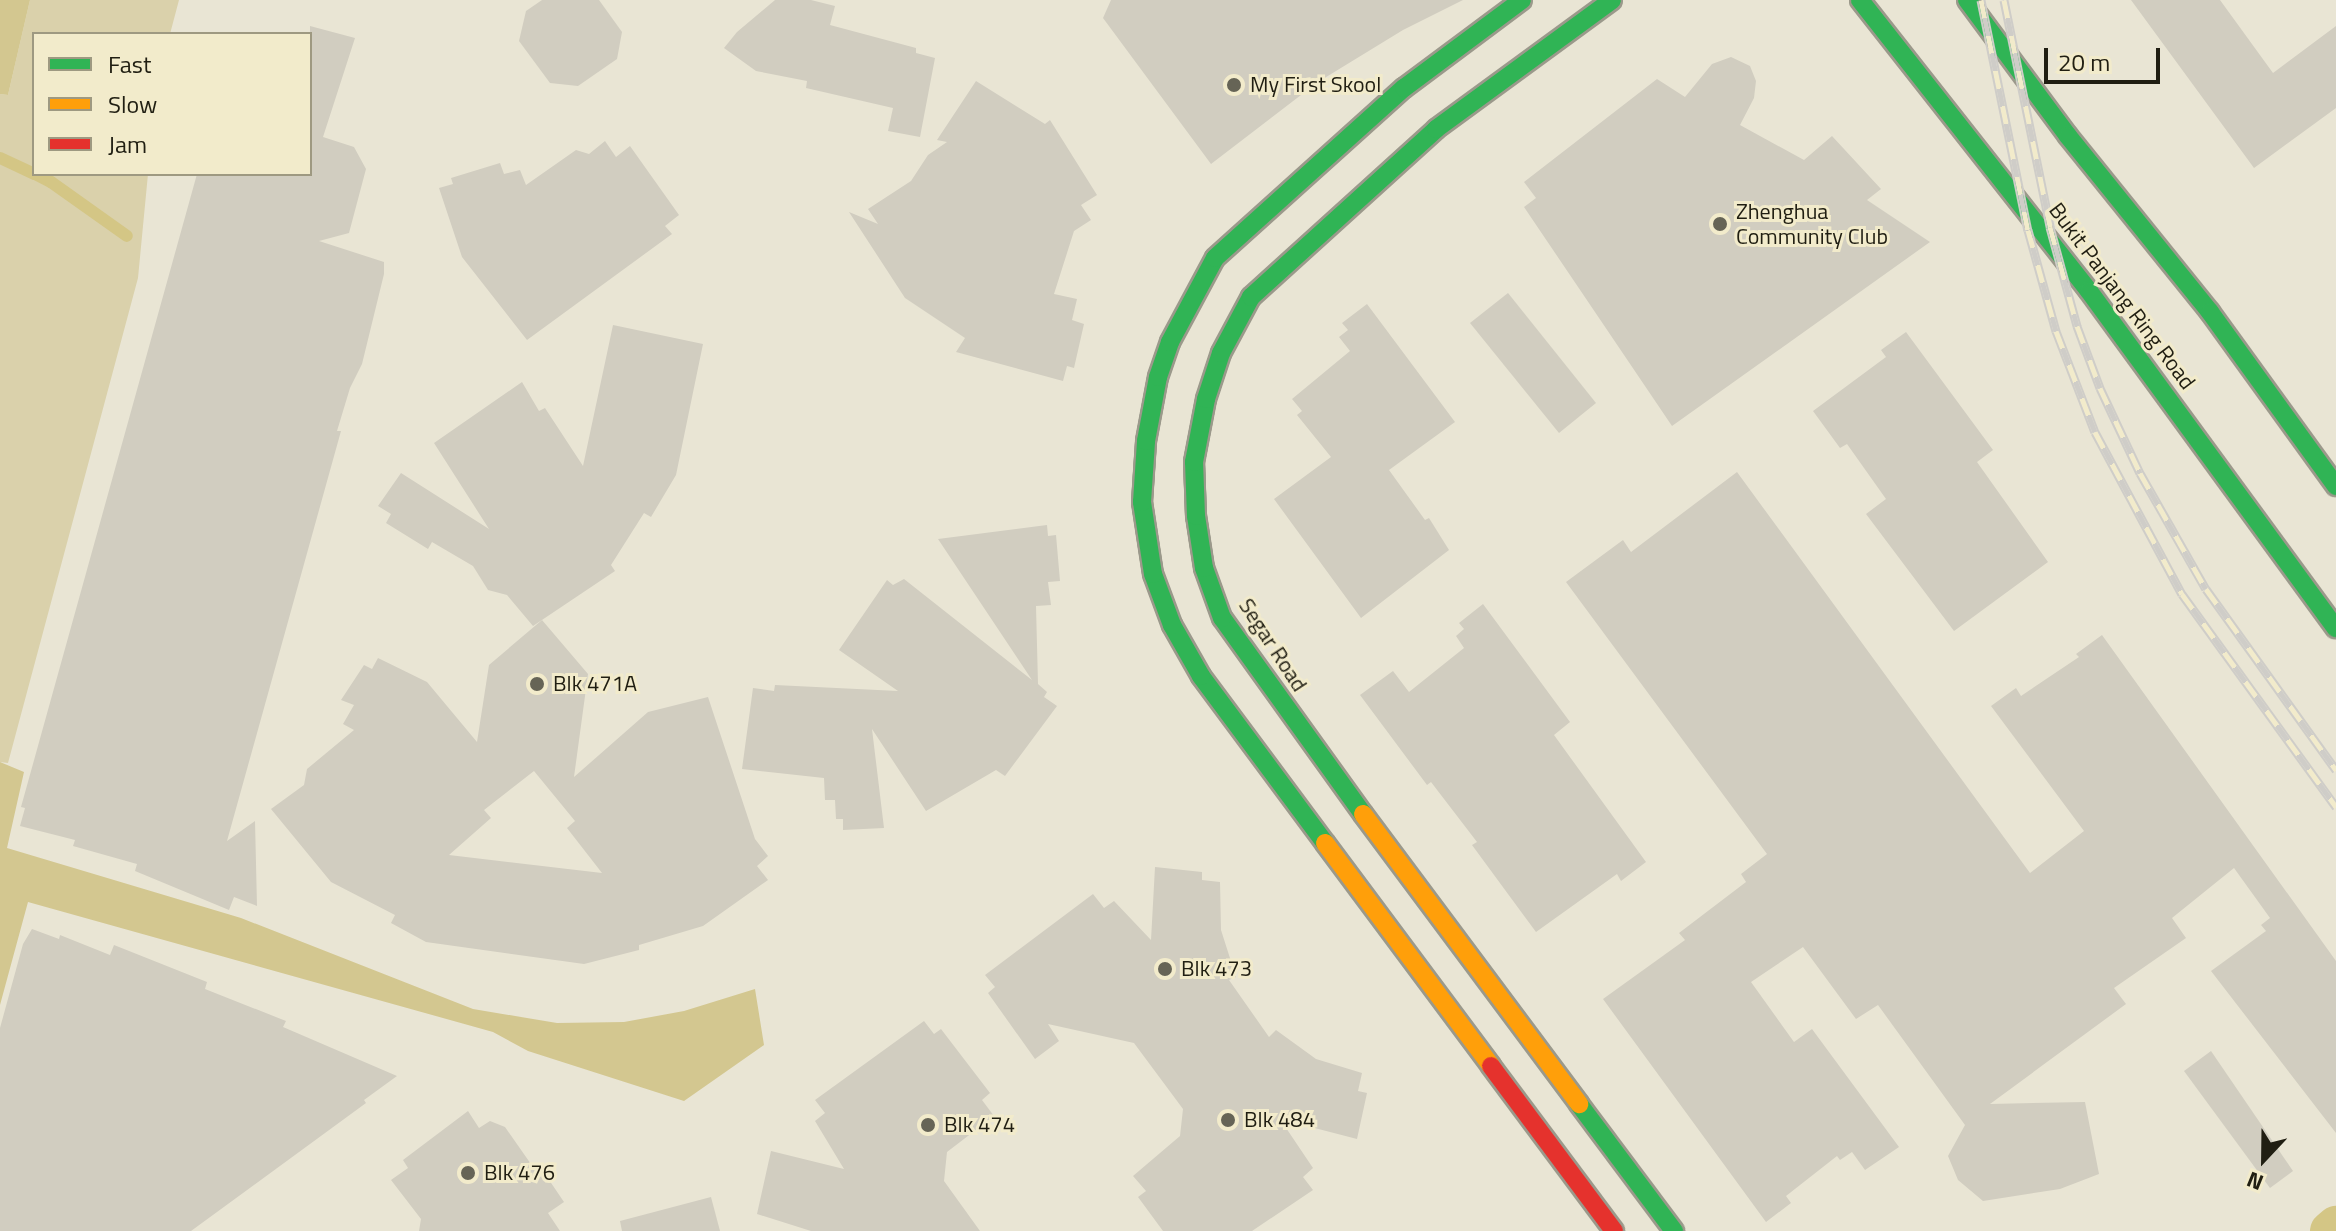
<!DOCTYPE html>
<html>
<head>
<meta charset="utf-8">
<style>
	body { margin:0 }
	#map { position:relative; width:2336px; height:1231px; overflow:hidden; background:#e9e5d4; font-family:"Titillium Web",sans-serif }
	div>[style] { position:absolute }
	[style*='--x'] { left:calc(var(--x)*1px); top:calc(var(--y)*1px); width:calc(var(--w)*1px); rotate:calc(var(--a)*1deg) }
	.green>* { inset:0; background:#dad1ab }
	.forest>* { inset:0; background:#d3c790 }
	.stream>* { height:12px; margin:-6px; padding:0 6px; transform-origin:6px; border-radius:6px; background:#d4c685 }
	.canal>* { height:40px; margin:-20px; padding:0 20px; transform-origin:20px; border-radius:20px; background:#d4c685 }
	.building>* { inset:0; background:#d1cdc0 }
	.roads { filter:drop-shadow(2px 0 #9b998b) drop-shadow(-2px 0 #9b998b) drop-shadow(0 2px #9b998b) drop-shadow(0 -2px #9b998b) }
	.fast>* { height:18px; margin:-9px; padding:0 9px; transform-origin:9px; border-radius:9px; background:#30b455 }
	.slow>* { height:18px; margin:-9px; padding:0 9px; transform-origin:9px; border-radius:9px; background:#ff9f0a }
	.jam>* { height:18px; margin:-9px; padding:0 9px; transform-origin:9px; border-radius:9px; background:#e5322d }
	.rail>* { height:9px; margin-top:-4.5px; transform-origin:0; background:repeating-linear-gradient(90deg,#f2ebcb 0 18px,#cfcdc8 0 36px); box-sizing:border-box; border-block:2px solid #cfcdc8 }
	.dots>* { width:22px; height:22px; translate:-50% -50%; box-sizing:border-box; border:4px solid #f2ebcb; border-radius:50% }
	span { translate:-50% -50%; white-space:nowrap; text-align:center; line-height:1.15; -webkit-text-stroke:6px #f2ebcb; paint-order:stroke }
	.poi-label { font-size:22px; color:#201e12 }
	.left { translate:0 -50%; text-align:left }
	.street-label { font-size:22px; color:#201e12 }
	.legend { position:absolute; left:32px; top:32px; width:280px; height:144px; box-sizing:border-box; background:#f2ebcb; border:2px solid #9e9981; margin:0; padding:10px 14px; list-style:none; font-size:24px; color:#201e12 }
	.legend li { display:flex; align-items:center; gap:16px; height:40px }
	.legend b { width:40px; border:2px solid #9e9981 }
	.north { position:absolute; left:2224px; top:1119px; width:80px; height:80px; -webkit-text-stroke:6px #f2ebcb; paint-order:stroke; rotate:202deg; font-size:22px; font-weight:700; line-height:32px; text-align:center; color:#201e12 }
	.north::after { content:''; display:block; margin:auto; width:28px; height:36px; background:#201e12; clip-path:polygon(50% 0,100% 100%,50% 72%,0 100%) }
	.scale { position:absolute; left:2044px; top:48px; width:116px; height:36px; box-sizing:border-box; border:4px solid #201e12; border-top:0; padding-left:10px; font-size:24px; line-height:28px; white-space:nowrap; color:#201e12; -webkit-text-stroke:6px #f2ebcb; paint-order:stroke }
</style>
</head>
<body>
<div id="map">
	<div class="green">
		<div style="clip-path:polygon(30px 0,179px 0,170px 34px,34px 34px,34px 174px,148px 174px,138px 278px,8px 763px,0 762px,0 94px,8px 95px)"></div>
	</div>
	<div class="forest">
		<div style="clip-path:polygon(0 0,30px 0,8px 95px,0 94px)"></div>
		<div style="clip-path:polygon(0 762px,24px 772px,7px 848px,241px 918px,473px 1009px,557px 1023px,624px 1022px,684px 1011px,755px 989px,764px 1045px,684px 1101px,528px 1051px,493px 1032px,28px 902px,0 1005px)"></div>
	</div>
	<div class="stream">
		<div style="--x:0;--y:158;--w:38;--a:25"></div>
		<div style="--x:35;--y:174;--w:18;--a:27"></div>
		<div style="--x:51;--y:182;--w:93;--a:35.4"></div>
	</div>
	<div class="canal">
		<div style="--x:2330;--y:1231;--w:8;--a:-40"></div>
	</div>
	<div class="building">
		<div style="clip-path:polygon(542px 0,599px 0,622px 32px,617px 59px,578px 86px,550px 83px,519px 41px,526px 11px)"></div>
		<div style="clip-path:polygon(775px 0,811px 0,835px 6px,830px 25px,916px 48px,916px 53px,935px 58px,920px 137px,888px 131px,893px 108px,806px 88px,807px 81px,756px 71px,724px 48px,737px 32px)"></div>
		<div style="clip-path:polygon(1111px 0,1463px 0,1403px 30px,1318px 82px,1211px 164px,1103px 18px)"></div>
		<div style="clip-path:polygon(2131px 0,2220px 0,2273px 73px,2336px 26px,2336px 108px,2254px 168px)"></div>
		<div style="clip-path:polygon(310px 26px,355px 38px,323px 137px,354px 147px,366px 169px,349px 233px,319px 241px,384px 262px,384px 274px,362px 364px,350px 388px,337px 431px,341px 431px,227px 841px,255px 821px,257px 906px,234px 897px,229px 910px,135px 871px,137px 864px,73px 846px,75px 840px,20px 826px,25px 808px,21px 807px,197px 174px,310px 174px)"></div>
		<div style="clip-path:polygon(1731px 57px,1750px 66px,1756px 81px,1754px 98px,1740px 125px,1804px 160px,1832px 136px,1881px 189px,1867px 200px,1930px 242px,1672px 426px,1524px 207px,1536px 198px,1524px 182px,1657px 79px,1685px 97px,1712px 64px)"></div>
		<div style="clip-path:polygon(976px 81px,1045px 124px,1050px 120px,1097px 195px,1081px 205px,1091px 220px,1074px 231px,1054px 294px,1077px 299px,1072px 320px,1084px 324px,1074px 368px,1067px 366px,1063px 381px,956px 352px,965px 338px,905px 298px,849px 212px,878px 224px,868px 209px,911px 181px,928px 155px,947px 142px,937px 140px)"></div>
		<div style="clip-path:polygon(605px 141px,616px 157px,630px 146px,679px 215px,665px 226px,672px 234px,527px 340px,462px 257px,439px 188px,453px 184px,451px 178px,500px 163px,504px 174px,520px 170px,526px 185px,576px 150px,589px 154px)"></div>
		<div style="clip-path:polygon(1508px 293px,1596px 403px,1559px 433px,1470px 323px)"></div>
		<div style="clip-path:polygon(1367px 304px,1455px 422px,1389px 470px,1425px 520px,1429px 518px,1449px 550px,1361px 618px,1274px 499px,1331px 457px,1297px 415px,1302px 411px,1292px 399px,1350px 351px,1339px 337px,1348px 330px,1342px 323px)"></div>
		<div style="clip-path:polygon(613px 325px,703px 344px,676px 475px,651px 517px,644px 513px,611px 565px,615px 571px,533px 626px,507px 595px,488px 590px,473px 566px,432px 542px,428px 549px,386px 523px,391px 514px,378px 506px,401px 473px,489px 529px,434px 443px,522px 382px,539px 411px,545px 408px,583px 466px)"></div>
		<div style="clip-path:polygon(1906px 332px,1993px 450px,1977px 462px,2048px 562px,1954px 631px,1866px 514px,1886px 499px,1847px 444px,1840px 448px,1813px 411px,1886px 357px,1881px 350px)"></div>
		<div style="clip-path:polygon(1737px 472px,2030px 873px,2084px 831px,1991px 706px,2016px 688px,2021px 696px,2079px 657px,2076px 654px,2102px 635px,2336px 961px,2336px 1133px,2211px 971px,2266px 931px,2261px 925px,2270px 918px,2234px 868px,2172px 918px,2186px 938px,2114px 988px,2126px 1004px,1990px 1104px,2085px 1102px,2099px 1174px,2060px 1189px,1983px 1201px,1958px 1180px,1948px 1156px,1965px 1125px,1878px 1005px,1856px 1019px,1803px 947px,1751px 982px,1794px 1042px,1812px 1029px,1899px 1147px,1865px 1170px,1852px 1152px,1840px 1160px,1837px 1156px,1786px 1196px,1791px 1203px,1766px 1222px,1603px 999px,1685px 940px,1679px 933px,1746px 882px,1741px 874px,1767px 854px,1566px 582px,1623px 540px,1631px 552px)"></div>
		<div style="clip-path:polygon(1047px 525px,1048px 536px,1056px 535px,1060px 581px,1048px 582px,1051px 605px,1036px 606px,1038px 684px,1047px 692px,1044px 697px,1057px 706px,1005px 776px,996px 770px,926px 811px,872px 729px,884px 828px,843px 830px,843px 819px,836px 819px,835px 800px,825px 800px,824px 778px,742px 769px,753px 688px,774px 691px,775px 685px,898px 691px,839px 650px,887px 580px,893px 585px,904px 579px,1032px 680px,938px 539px)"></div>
		<div style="clip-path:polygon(1483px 604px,1570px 722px,1554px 735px,1646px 862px,1621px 881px,1617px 874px,1536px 932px,1472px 845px,1477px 842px,1431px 782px,1427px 785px,1360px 695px,1393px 671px,1409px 692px,1464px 648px,1456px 636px,1464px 629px,1459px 623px)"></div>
		<div style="clip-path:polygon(evenodd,542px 620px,588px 674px,574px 777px,648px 712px,708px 697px,755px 839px,768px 856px,757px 866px,768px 880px,703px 926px,639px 945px,639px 950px,584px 964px,426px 942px,391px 923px,395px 915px,331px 882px,271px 809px,304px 785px,307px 769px,354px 730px,343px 724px,354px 705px,341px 700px,364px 665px,372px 669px,378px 658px,427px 682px,477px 742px,489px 665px,542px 620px,534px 771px,575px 821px,567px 828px,602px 873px,449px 855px,491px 818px,484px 810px,534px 771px)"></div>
		<div style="clip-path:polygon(1155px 867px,1202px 872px,1202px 880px,1220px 882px,1221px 930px,1236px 977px,1229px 980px,1269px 1037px,1276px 1030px,1316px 1059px,1362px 1073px,1358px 1091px,1367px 1093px,1357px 1139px,1280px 1119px,1313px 1168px,1303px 1177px,1313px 1190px,1252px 1231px,1163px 1231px,1138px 1197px,1146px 1191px,1133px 1176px,1180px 1136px,1183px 1109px,1134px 1043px,1048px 1024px,1059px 1041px,1035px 1059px,988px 993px,995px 987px,985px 975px,1093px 894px,1104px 908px,1114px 901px,1151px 940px)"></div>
		<div style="clip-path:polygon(32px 929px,59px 939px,60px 935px,110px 955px,114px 945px,207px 982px,205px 989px,286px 1021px,283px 1027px,397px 1076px,364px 1100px,366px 1103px,191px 1231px,0 1231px,0 1028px,23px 944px)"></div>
		<div style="clip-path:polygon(924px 1021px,934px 1034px,941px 1029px,990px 1093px,982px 1100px,994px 1116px,947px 1152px,944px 1181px,980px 1231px,811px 1231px,757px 1214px,771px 1151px,844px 1169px,815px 1121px,825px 1113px,815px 1100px)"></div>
		<div style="clip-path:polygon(2211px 1051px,2293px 1171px,2270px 1188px,2184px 1071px)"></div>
		<div style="clip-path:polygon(468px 1111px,479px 1128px,490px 1121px,505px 1127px,540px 1177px,545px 1174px,564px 1202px,548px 1213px,560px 1231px,419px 1231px,421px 1219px,391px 1180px,408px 1168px,403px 1160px)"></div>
		<div style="clip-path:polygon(711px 1197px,720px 1231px,622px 1231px,620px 1221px)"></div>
	</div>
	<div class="roads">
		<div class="fast">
			<div style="--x:1860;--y:0;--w:370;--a:51.8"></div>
			<div style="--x:2089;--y:291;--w:418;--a:53.8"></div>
			<div style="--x:1967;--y:0;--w:169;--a:53.4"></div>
			<div style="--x:2068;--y:136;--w:226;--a:51.1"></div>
			<div style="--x:2210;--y:312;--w:215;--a:54.1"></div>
			<div style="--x:1363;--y:814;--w:241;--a:-125.7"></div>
			<div style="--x:1222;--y:618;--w:53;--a:-109.8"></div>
			<div style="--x:1204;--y:568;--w:53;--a:-98.7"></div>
			<div style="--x:1196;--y:516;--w:54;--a:-92.1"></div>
			<div style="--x:1194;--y:462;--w:64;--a:-79.2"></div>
			<div style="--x:1206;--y:399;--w:48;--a:-71.9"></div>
			<div style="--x:1221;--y:353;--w:64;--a:-61.8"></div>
			<div style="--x:1251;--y:297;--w:250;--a:-42.2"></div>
			<div style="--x:1436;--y:129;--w:218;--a:-36.2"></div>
			<div style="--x:1325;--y:843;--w:208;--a:-126.6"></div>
			<div style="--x:1201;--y:676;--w:59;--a:-119.6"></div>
			<div style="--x:1172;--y:625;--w:54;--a:-110.4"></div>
			<div style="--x:1153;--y:574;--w:73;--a:-98.7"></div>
			<div style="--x:1142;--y:502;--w:61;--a:-86.2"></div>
			<div style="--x:1146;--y:441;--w:65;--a:-79.4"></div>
			<div style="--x:1158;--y:377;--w:37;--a:-71"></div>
			<div style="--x:1170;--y:342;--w:95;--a:-61.8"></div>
			<div style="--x:1215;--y:258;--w:254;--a:-42"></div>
			<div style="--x:1404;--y:88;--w:147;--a:-36.7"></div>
			<div style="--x:1579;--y:1104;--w:159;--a:53.2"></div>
		</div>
		<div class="slow">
			<div style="--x:1363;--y:814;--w:362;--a:53.3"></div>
			<div style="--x:1325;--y:843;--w:278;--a:53.3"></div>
		</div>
		<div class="jam">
			<div style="--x:1491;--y:1066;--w:206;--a:53.3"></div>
		</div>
	</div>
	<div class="rail">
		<div style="--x:1981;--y:0;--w:235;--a:78.5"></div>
		<div style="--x:2028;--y:230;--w:105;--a:74.5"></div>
		<div style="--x:2056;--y:331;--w:108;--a:68.9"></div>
		<div style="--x:2095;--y:432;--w:184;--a:61.8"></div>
		<div style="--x:2182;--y:594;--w:263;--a:54.1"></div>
		<div style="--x:2004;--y:0;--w:232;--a:78.5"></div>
		<div style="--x:2050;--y:227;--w:103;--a:74.7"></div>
		<div style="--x:2077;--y:326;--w:66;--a:69.6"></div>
		<div style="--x:2100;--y:388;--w:94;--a:64.8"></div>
		<div style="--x:2140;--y:473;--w:133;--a:60.4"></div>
		<div style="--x:2206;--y:589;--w:223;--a:54.3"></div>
	</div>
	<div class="dots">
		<div style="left:1234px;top:85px;background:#666456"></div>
		<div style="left:1720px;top:224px;background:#666456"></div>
		<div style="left:537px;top:684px;background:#666456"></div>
		<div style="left:1165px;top:969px;background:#666456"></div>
		<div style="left:1228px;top:1120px;background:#666456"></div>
		<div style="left:928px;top:1125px;background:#666456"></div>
		<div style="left:468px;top:1173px;background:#666456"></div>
	</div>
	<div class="poi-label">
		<span class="left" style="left:1250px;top:85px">My First Skool</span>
		<span class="left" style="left:1736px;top:224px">Zhenghua<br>Community Club</span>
		<span class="left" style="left:553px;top:684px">Blk 471A</span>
		<span class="left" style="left:1181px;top:969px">Blk 473</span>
		<span class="left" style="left:1244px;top:1120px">Blk 484</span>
		<span class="left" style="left:944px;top:1125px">Blk 474</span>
		<span class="left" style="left:484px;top:1173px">Blk 476</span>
	</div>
	<div class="street-label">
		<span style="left:2122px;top:296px;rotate:53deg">Bukit Panjang Ring Road</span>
		<span style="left:1273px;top:645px;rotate:57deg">Segar Road</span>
	</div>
	<ul class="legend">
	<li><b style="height:10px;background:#30b455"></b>Fast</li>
	<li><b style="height:10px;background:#ff9f0a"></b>Slow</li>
	<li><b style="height:10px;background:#e5322d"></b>Jam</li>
	</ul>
	<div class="north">N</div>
	<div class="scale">20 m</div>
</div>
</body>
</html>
